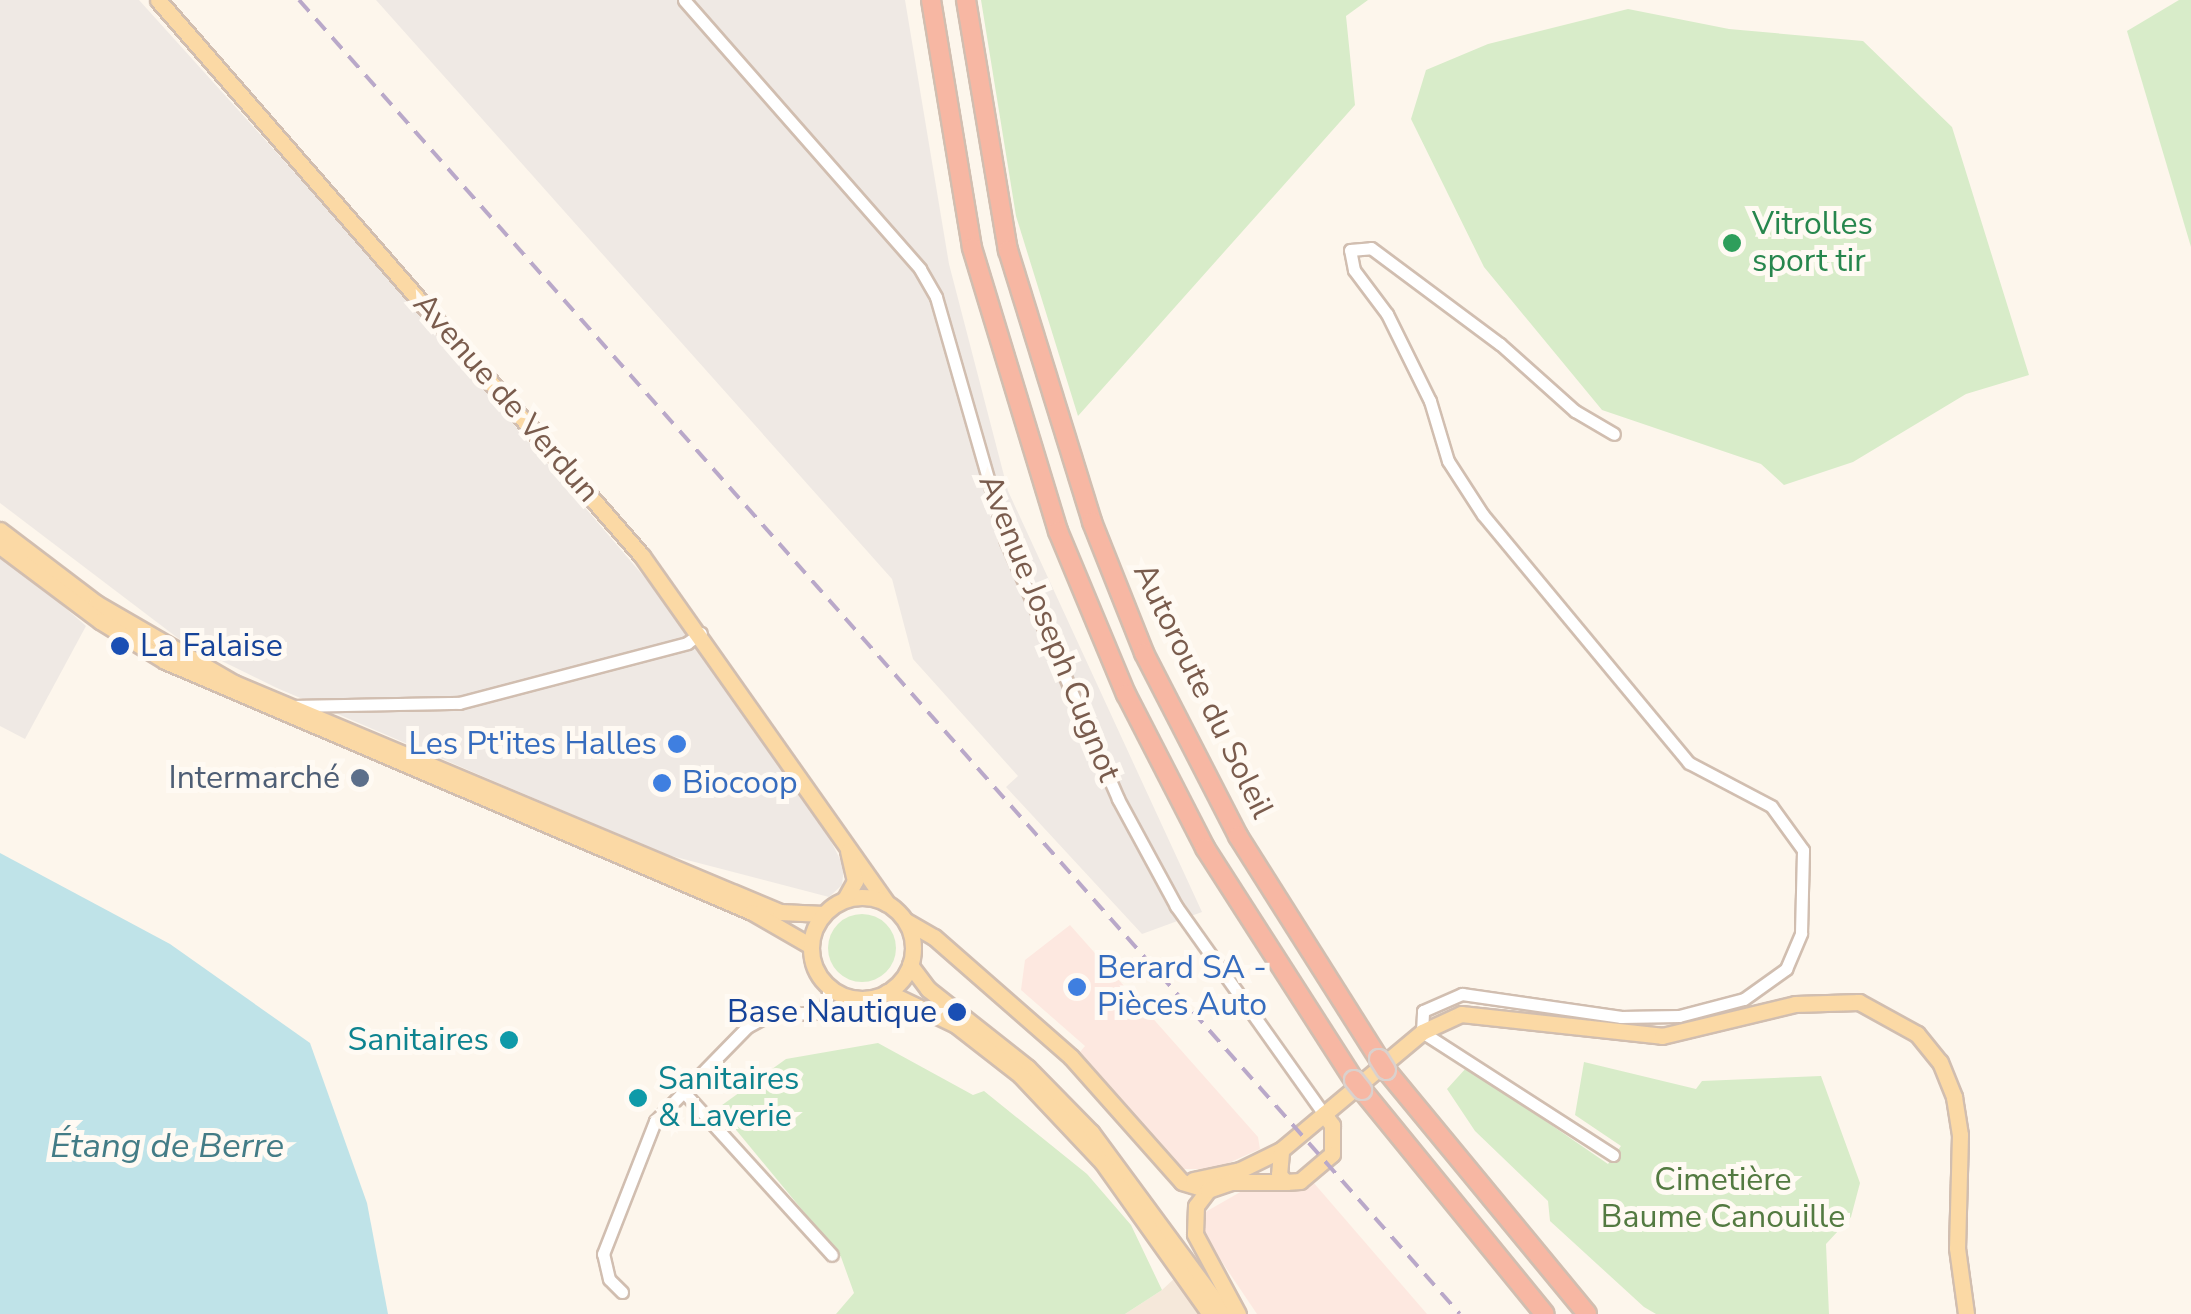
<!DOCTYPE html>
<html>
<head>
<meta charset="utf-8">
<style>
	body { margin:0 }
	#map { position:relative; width:2191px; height:1314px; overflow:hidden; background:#fdf6ec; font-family:"Nunito Sans",sans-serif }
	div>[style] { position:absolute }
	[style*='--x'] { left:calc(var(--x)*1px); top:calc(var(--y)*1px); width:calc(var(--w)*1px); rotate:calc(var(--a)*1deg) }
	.residential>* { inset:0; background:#f5e8da }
	.commercial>* { inset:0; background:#fde8e0 }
	.industrial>* { inset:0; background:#efe9e4 }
	.green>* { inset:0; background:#d8ecc9 }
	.round { border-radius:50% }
	.water>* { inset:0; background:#bfe3e8 }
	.roads { filter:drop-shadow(2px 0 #d1beb0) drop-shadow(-2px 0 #d1beb0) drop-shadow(0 2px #d1beb0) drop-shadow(0 -2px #d1beb0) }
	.minor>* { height:11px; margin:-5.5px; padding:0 5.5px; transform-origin:5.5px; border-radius:5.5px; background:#fff }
	.major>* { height:15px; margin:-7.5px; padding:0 7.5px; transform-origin:7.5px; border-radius:7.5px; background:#fbd9a5 }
	.major>.ring { margin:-7.5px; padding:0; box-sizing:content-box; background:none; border:15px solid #fbd9a5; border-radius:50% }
	.highway>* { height:18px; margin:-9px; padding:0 9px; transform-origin:9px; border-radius:9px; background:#f7b7a3 }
	.rail>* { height:4px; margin-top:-2px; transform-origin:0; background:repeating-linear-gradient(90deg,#b9a8c9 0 15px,transparent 0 25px) }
	.bridges { filter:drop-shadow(2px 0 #dad1cd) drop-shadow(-2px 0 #dad1cd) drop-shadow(0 2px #dad1cd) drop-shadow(0 -2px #dad1cd) }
	.highway-bridge>* { height:18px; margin:-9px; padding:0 9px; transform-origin:9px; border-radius:9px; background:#f7b7a3 }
	.dots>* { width:28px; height:28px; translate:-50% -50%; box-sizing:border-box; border:5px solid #fffaf3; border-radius:50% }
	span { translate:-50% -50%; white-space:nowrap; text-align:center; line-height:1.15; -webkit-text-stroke:10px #fffaf3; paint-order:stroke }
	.leisure-label { font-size:32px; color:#27864d }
	.left { translate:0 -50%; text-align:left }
	.street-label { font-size:32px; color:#7a5c4d }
	.transit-label { font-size:32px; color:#164399 }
	.right { translate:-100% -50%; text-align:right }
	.shop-label { font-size:32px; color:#366cbe }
	.service-label { font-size:32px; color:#4e5e75 }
	.culture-label { font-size:32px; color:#0d838f }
	.park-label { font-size:32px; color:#537a41 }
	.water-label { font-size:35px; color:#437c86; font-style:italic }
</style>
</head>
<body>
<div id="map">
	<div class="residential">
		<div style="clip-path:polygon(1176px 1277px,1202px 1314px,1125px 1314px,1162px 1290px)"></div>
	</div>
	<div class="commercial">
		<div style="clip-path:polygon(1070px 925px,1258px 1137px,1260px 1149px,1215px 1169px,1183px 1169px,1080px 1052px,1085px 1046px,1021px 990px,1025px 960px)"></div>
		<div style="clip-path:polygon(1313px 1182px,1427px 1314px,1257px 1314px,1199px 1228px,1202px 1214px,1242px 1191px)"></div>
	</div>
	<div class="industrial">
		<div style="clip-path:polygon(0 0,139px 0,370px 256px,681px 620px,814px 808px,844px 867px,842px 885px,829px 897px,664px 854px,277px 688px,183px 642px,0 503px)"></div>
		<div style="clip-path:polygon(376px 0,905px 0,949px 264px,1008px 491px,1202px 912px,1142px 934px,1006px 787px,1018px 776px,913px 659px,892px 579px)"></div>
		<div style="clip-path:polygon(0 551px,86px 626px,25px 739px,0 726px)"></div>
	</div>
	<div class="green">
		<div style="clip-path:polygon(981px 0,1368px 0,1346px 16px,1355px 105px,1078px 416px,1016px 216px)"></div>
		<div style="clip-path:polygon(2179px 0,2191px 0,2191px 247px,2127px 31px)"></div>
		<div style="clip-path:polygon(1628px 9px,1729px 29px,1863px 41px,1952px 127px,2029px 375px,1966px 394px,1853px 462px,1784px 485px,1761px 464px,1602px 410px,1484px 267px,1411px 119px,1426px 70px,1488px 44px)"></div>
		<div class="round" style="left:828px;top:914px;width:68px;height:68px"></div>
		<div style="clip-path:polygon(878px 1043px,973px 1095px,984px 1091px,1087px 1174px,1131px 1225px,1162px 1290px,1125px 1314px,836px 1314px,854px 1293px,841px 1257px,718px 1108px,786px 1059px)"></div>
		<div style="clip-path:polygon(1584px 1062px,1696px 1089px,1702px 1081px,1821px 1076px,1860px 1183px,1851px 1217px,1826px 1244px,1829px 1314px,1656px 1314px,1644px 1307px,1550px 1221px,1548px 1201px,1475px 1131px,1447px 1089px,1467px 1067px,1608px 1164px,1621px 1146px,1575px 1115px)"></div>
	</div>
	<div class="water">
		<div style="clip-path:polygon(0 853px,170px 944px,310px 1043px,367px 1203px,388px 1314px,0 1314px)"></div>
	</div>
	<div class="roads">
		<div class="minor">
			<div style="--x:684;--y:0;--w:358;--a:48.7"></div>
			<div style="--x:920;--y:269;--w:32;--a:60"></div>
			<div style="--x:936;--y:297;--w:254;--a:74"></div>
			<div style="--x:1006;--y:541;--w:281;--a:66.5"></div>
			<div style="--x:1118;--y:799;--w:122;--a:61.5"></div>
			<div style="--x:1176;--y:906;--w:255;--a:54.6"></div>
			<div style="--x:297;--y:706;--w:162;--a:-1.1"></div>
			<div style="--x:459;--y:703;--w:236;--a:-14.7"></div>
			<div style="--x:687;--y:643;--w:17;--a:-36"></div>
			<div style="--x:825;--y:1012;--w:25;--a:-81"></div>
			<div style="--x:681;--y:1089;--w:224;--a:47.7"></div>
			<div style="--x:1613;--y:1155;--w:227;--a:-147.2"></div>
			<div style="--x:1422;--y:1032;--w:21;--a:-87"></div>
			<div style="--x:1423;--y:1011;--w:43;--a:-23.6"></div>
			<div style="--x:1462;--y:994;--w:161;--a:8.2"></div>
			<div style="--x:1621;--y:1017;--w:58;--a:-1"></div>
			<div style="--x:1679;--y:1016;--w:67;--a:-14.7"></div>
			<div style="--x:1744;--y:999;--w:52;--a:-35.5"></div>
			<div style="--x:1786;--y:969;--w:39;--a:-67"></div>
			<div style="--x:1801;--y:933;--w:83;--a:-88.6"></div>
			<div style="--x:1803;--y:850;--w:54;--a:-126"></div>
			<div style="--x:1771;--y:806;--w:93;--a:-152.3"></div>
			<div style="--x:1689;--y:763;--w:322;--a:-129.7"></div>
			<div style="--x:1483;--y:515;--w:64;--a:-122.9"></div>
			<div style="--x:1448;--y:461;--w:63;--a:-106.7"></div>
			<div style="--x:1430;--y:401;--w:97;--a:-116.3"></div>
			<div style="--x:1387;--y:314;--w:55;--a:-126.9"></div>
			<div style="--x:1354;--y:270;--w:20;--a:-101"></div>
			<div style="--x:1350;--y:250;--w:21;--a:-5"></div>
			<div style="--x:1371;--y:248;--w:161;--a:36.7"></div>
			<div style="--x:1500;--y:344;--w:101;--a:41.8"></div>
			<div style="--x:1575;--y:411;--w:45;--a:30.5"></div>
			<div style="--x:622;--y:1292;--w:18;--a:-135"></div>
			<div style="--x:609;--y:1279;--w:26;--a:-103"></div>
			<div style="--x:603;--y:1254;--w:143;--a:-68.6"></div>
			<div style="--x:655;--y:1121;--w:132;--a:-45.6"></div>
			<div style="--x:747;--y:1027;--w:23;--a:-29"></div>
			<div style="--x:767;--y:1016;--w:58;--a:-3.9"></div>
			<div style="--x:825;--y:1012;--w:32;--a:-26"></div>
		</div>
		<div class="major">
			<div style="--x:158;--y:0;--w:737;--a:48.96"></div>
			<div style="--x:642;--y:556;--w:425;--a:54.8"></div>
			<div style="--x:0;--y:530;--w:121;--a:37.2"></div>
			<div style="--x:96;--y:603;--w:160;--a:30.1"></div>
			<div style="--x:234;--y:683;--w:592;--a:22.75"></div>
			<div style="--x:780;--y:912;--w:44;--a:2.6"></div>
			<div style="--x:0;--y:546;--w:125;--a:36.9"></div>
			<div style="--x:100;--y:621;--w:76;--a:31.6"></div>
			<div style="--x:165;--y:661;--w:638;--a:23.15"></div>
			<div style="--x:752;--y:912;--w:68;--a:30"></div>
			<div class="ring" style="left:811px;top:897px;width:87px;height:87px"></div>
			<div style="--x:845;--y:899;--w:21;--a:-61"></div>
			<div style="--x:855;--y:881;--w:31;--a:-103"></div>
			<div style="--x:906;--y:921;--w:32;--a:30"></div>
			<div style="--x:934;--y:937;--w:182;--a:41.2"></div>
			<div style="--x:1071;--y:1057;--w:167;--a:48.4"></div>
			<div style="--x:1182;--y:1182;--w:27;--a:17"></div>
			<div style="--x:910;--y:965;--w:30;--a:53"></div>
			<div style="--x:928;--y:989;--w:127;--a:38.3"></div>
			<div style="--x:1028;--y:1068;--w:90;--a:45.5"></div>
			<div style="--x:1091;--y:1132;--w:226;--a:53.6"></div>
			<div style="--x:887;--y:992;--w:76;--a:25.6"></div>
			<div style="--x:956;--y:1025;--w:81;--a:38"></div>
			<div style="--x:1020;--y:1075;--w:120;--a:46.7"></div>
			<div style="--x:1102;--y:1162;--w:186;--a:54.6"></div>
			<div style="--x:1324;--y:1114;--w:128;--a:-39.9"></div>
			<div style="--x:1422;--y:1032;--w:43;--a:-24.8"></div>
			<div style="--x:1461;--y:1014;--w:202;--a:6.2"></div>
			<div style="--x:1662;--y:1036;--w:137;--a:-13.5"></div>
			<div style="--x:1795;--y:1004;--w:64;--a:-1.8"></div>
			<div style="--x:1859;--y:1002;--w:66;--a:28.9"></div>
			<div style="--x:1917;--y:1034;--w:36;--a:51"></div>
			<div style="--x:1940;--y:1062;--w:38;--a:68"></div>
			<div style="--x:1954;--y:1097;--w:38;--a:81"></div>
			<div style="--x:1960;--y:1135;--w:113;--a:91.5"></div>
			<div style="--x:1957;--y:1248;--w:67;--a:82.2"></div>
			<div style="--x:1193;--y:1180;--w:48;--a:-12"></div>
			<div style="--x:1240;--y:1170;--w:46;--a:-26"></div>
			<div style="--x:1281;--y:1150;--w:56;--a:-39.9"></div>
			<div style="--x:1324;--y:1114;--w:14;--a:54"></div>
			<div style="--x:1332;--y:1125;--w:29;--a:90"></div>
			<div style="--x:1332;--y:1154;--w:42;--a:139.8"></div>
			<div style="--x:1300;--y:1181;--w:14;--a:176"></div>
			<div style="--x:1286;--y:1182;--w:10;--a:-135"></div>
			<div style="--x:1279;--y:1175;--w:25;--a:-85"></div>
			<div style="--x:1238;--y:1314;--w:91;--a:-118.3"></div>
			<div style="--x:1195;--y:1234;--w:28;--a:-88"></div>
			<div style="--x:1196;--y:1206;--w:20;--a:-53"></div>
			<div style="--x:1208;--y:1190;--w:24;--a:-19"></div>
			<div style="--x:1231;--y:1182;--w:55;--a:0"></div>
		</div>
		<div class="highway">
			<div style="--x:931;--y:0;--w:251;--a:80.6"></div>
			<div style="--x:972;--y:248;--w:296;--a:73.1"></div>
			<div style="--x:1058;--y:531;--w:177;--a:67.4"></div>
			<div style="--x:1126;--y:694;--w:173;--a:62.8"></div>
			<div style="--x:1205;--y:848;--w:276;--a:57.3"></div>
			<div style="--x:966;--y:0;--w:254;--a:80.5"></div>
			<div style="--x:1008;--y:250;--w:285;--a:72.8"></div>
			<div style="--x:1092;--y:522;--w:141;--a:68.3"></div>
			<div style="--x:1144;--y:653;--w:206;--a:62.8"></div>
			<div style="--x:1238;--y:836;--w:264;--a:57.7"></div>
			<div style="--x:1386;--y:1070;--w:316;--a:50.5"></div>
			<div style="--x:1362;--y:1090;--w:289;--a:50.8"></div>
		</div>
	</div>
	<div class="rail">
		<div style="--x:299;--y:0;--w:1753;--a:48.54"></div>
	</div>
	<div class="bridges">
		<div class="highway-bridge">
			<div style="--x:1379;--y:1059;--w:13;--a:58"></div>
			<div style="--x:1354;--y:1080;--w:13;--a:51"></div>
		</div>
	</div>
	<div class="dots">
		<div style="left:1732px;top:243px;background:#2e9e5b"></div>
		<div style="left:120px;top:646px;background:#1a4fb4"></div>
		<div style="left:677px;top:744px;background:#3f7fe0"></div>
		<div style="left:360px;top:778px;background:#5c6f8a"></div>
		<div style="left:662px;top:783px;background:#3f7fe0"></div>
		<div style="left:1077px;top:987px;background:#3f7fe0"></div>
		<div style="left:957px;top:1012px;background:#1a4fb4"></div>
		<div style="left:509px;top:1040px;background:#0f9aa8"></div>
		<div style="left:638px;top:1098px;background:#0f9aa8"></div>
	</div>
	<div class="leisure-label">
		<span class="left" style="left:1752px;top:243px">Vitrolles<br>sport tir</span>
	</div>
	<div class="street-label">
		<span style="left:506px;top:398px;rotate:49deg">Avenue de Verdun</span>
		<span style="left:1049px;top:628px;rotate:68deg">Avenue Joseph Cugnot</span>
		<span style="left:1203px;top:691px;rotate:64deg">Autoroute du Soleil</span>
	</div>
	<div class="transit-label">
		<span class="left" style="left:140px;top:646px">La Falaise</span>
		<span class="right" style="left:937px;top:1012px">Base Nautique</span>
	</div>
	<div class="shop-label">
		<span class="right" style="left:657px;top:744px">Les Pt'ites Halles</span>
		<span class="left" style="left:682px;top:783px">Biocoop</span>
		<span class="left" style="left:1097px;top:987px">Berard SA -<br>Pièces Auto</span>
	</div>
	<div class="service-label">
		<span class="right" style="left:340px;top:778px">Intermarché</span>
	</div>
	<div class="culture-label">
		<span class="right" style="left:489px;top:1040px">Sanitaires</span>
		<span class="left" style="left:658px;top:1098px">Sanitaires<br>&amp; Laverie</span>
	</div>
	<div class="park-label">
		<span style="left:1723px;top:1199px">Cimetière<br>Baume Canouille</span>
	</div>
	<div class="water-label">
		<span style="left:167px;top:1146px">Étang de Berre</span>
	</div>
</div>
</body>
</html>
